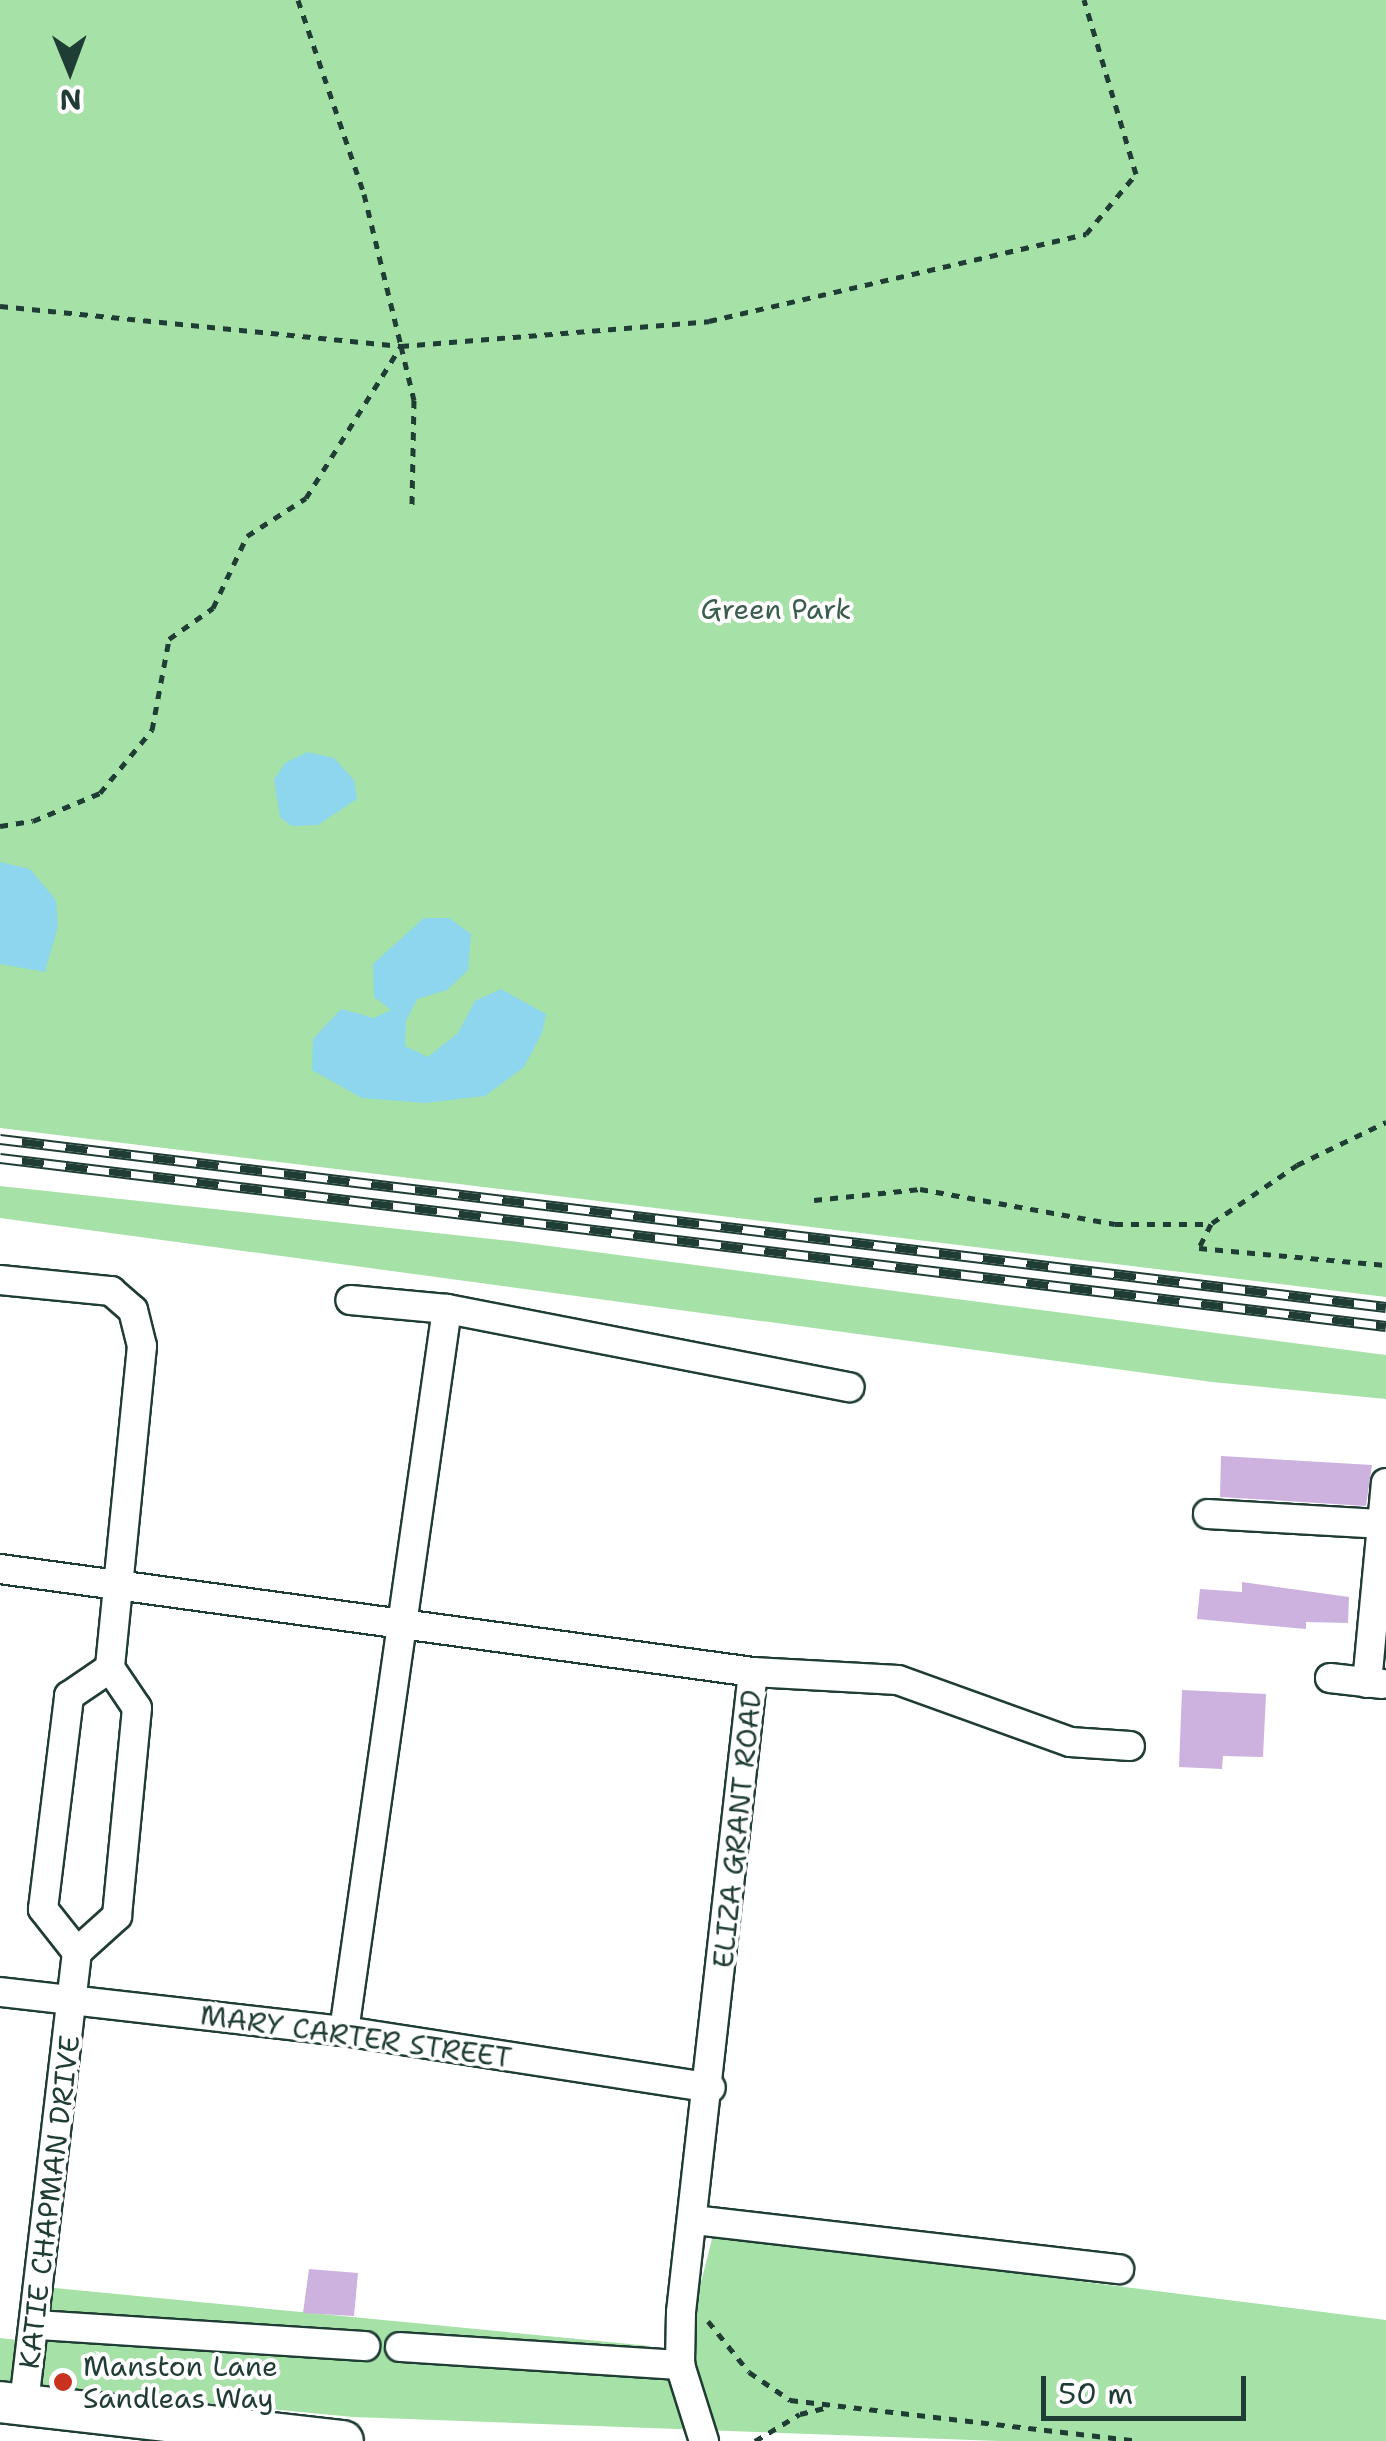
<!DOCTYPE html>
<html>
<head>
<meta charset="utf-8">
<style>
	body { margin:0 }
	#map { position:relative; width:1386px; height:2441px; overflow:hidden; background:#fff; font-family:"Shantell Sans",sans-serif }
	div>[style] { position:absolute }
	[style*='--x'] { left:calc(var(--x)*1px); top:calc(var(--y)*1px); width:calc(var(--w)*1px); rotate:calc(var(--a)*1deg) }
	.green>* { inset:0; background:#a6e1a7 }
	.water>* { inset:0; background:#8dd6ed }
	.building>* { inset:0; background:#cdb2e0 }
	.path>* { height:5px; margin-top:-2.5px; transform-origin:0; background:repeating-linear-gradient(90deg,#1f3d34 0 8px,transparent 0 16px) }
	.roads { filter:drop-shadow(2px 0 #1f3d34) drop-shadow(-2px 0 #1f3d34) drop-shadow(0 2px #1f3d34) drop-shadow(0 -2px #1f3d34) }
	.street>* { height:28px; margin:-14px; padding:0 14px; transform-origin:14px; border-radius:14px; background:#fff }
	.secondary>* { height:40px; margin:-20px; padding:0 20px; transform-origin:20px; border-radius:20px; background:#fff }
	.rail>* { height:11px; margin-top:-5.5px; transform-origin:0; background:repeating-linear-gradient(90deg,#fff 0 22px,#1f3d34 0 44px); box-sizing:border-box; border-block:2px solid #1f3d34 }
	.dots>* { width:28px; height:28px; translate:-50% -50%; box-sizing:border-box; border:5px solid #fff; border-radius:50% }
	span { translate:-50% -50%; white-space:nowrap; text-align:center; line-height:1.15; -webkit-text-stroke:8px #fff; paint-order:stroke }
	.park-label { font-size:28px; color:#3a5e4b }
	.street-label { font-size:28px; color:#1f3d34 }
	.poi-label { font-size:28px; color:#1f3d34 }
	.left { translate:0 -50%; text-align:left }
	.north { position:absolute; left:20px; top:20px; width:100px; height:100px; -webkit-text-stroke:8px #fff; paint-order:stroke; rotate:179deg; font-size:28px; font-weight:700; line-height:40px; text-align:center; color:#1f3d34 }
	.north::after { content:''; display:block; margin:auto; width:35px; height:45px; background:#1f3d34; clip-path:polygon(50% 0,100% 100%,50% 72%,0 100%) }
	.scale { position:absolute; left:1041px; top:2376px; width:205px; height:45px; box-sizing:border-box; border:5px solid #1f3d34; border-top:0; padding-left:12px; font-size:30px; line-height:35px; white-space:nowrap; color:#1f3d34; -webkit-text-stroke:8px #fff; paint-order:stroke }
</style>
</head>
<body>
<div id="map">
	<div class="green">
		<div style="clip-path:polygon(0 0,1386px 0,1386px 1297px,0 1128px)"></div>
		<div style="clip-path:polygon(0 1186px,511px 1241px,1386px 1355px,1386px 1399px,1212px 1382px,0 1218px)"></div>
		<div style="clip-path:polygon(713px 2235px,1386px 2320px,1386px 2441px,999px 2441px,353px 2417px,0 2383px,0 2338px,18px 2340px,24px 2285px,650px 2346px,680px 2365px)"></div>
	</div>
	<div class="water">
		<div style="clip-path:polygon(308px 752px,334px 758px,354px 780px,357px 799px,318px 825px,291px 826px,280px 817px,274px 780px,285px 763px)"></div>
		<div style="clip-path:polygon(0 862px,30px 869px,56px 900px,58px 926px,45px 972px,0 964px)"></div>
		<div style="clip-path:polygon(424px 918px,449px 918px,471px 934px,468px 970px,447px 990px,417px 999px,406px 1021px,405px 1046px,428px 1057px,458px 1033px,475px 1001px,501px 989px,546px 1014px,542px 1033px,524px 1067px,485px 1096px,425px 1103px,362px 1098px,312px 1070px,313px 1039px,341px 1009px,374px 1018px,391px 1010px,374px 997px,373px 964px)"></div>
	</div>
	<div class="building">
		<div style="clip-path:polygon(1221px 1456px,1372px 1465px,1366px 1506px,1220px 1497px)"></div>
		<div style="clip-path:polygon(1242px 1582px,1349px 1597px,1348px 1623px,1306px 1622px,1306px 1629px,1197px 1619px,1200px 1589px,1242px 1592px)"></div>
		<div style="clip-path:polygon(1182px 1690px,1266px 1694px,1263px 1757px,1223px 1756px,1222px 1769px,1179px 1767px)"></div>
		<div style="clip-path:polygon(309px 2269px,358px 2273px,354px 2316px,303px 2313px)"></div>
	</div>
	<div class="path">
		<div style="--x:298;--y:0;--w:205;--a:71.2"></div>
		<div style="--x:364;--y:194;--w:156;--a:76.3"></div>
		<div style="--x:0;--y:306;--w:403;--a:5.7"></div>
		<div style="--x:401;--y:346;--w:309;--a:-4.6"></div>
		<div style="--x:709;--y:321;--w:387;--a:-13"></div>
		<div style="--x:1086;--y:234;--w:78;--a:-50.2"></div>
		<div style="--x:1136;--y:174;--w:182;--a:-106.6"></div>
		<div style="--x:0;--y:826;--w:33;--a:-9"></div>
		<div style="--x:33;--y:821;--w:73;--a:-22.7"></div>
		<div style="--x:100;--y:793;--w:82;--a:-50.5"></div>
		<div style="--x:152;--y:730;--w:93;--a:-79.4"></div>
		<div style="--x:169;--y:639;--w:54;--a:-35.2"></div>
		<div style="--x:213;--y:608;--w:80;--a:-64.7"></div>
		<div style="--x:247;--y:536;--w:70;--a:-32.8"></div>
		<div style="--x:306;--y:498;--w:179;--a:-58"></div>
		<div style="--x:401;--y:346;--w:56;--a:76.5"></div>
		<div style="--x:414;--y:400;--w:107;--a:91.1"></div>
		<div style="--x:814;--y:1200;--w:107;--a:-5.9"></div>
		<div style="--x:920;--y:1189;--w:198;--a:10.2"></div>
		<div style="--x:1115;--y:1224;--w:96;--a:0"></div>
		<div style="--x:1211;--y:1224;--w:27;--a:117"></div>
		<div style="--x:1199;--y:1248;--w:188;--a:5.2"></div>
		<div style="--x:1212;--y:1223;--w:103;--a:-34.3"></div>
		<div style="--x:1297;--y:1165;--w:99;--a:-25.8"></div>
		<div style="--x:708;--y:2321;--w:65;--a:51.2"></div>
		<div style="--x:749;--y:2372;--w:50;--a:34.3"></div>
		<div style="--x:790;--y:2400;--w:350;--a:6.7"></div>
		<div style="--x:755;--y:2441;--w:52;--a:-31"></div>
		<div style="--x:800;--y:2414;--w:25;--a:-14"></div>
	</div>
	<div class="roads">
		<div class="street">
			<div style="--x:0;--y:1280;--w:112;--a:5.7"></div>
			<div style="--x:111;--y:1291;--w:29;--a:41"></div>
			<div style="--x:133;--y:1310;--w:37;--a:76"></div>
			<div style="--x:142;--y:1346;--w:324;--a:95.7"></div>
			<div style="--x:110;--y:1668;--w:48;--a:56"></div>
			<div style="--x:137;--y:1708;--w:209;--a:95.5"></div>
			<div style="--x:117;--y:1916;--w:54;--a:138"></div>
			<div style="--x:77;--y:1952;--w:456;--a:96.7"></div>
			<div style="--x:447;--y:1309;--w:410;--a:11"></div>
			<div style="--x:1208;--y:1514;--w:175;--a:3.3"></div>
			<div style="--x:0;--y:1569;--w:760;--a:7.79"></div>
			<div style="--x:753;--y:1672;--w:644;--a:96.42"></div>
			<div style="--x:681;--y:2312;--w:53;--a:91.1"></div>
			<div style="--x:680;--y:2365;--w:80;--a:72.5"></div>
			<div style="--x:753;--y:1672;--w:145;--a:3.2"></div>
			<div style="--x:898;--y:1680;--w:183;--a:19.8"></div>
			<div style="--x:1070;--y:1742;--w:60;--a:3.8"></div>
			<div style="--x:1330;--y:1678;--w:53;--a:6.5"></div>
			<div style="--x:1367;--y:1683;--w:201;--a:-84.6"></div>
			<div style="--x:77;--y:1952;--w:55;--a:-128.3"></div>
			<div style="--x:43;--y:1909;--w:215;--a:-83"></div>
			<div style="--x:69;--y:1696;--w:50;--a:-34.3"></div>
			<div style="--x:0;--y:1992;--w:346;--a:6.5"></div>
			<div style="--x:344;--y:2031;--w:371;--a:8.8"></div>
			<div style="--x:344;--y:2031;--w:729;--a:-81.88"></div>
			<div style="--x:447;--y:1309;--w:97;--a:-174.7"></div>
			<div style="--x:694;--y:2220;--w:428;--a:6.6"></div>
			<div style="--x:38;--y:2325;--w:328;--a:3.7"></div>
			<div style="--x:400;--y:2347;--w:281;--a:3.7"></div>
		</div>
		<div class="secondary">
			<div style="--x:0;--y:2402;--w:345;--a:6.5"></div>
		</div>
	</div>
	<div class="rail">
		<div style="--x:0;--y:1139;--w:1396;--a:6.91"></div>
		<div style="--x:0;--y:1158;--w:1396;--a:6.91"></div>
	</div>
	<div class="dots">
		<div style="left:63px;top:2382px;background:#c8321e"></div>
	</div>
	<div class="park-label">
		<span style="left:776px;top:609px">Green Park</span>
	</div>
	<div class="street-label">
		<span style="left:737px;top:1829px;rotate:-84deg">ELIZA GRANT ROAD</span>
		<span style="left:356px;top:2036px;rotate:8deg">MARY CARTER STREET</span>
		<span style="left:49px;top:2202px;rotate:-83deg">KATIE CHAPMAN DRIVE</span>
	</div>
	<div class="poi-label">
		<span class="left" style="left:83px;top:2382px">Manston Lane<br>Sandleas Way</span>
	</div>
	<div class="north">N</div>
	<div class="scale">50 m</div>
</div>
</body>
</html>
